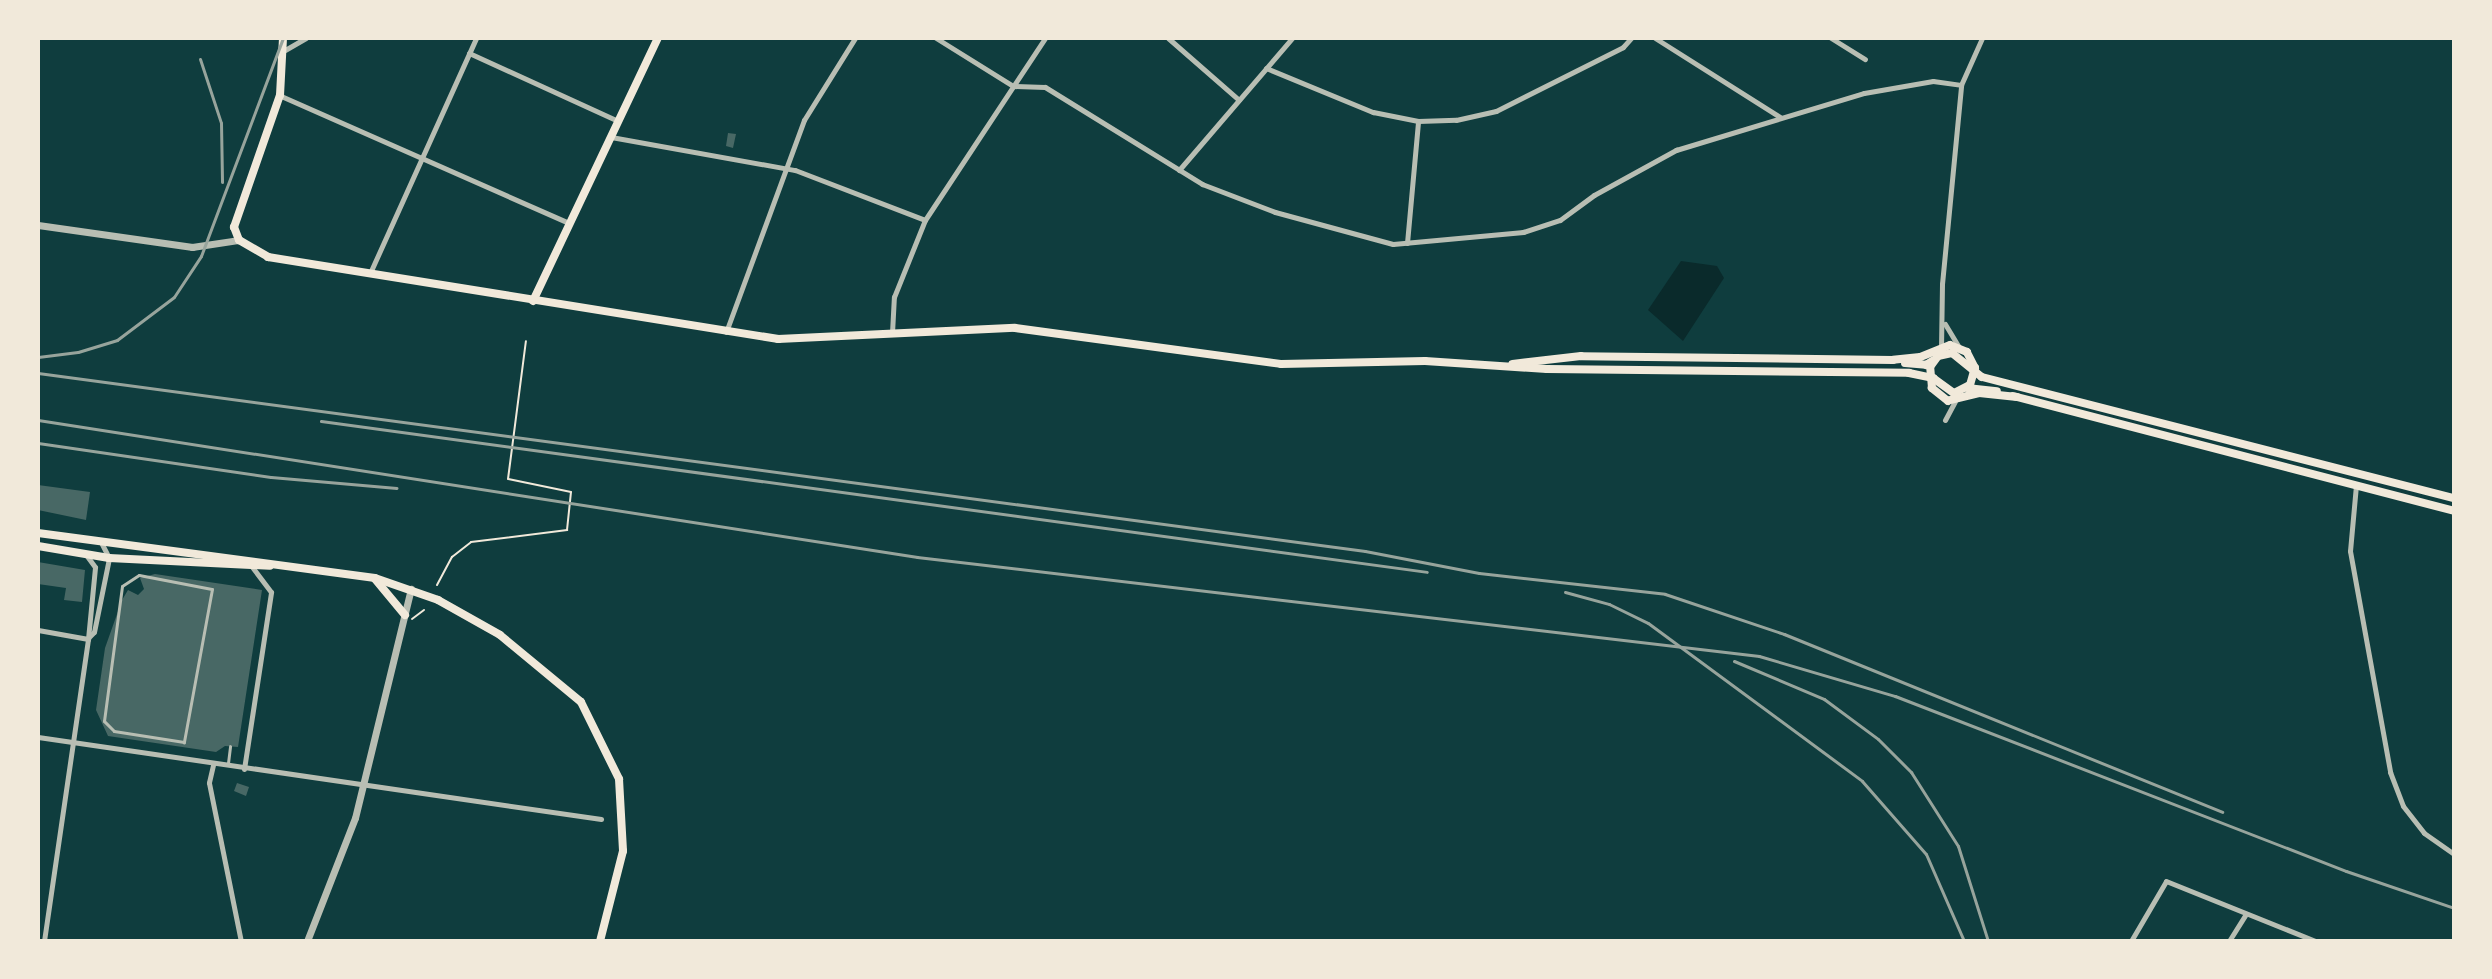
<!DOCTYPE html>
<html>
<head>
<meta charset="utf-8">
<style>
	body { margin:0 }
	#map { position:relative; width:2492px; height:979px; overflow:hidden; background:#0f3d3e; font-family:Helvetica,sans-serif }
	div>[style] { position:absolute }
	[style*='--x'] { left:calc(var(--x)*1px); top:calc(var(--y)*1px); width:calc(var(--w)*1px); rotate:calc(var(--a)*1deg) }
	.water>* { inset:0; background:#0a2a2b }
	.building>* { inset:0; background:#486865 }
	.path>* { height:2px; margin:-1px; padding:0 1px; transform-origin:1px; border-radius:1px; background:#f1e9da }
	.service>* { height:3px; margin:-1.5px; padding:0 1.5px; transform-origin:1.5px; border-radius:1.5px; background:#b8beb3 }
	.minor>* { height:5px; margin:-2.5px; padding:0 2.5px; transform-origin:2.5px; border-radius:2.5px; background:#b8beb3 }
	.tertiary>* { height:7px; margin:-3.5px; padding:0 3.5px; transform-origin:3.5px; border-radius:3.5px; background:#b8beb3 }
	.secondary>* { height:8px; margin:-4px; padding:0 4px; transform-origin:4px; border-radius:4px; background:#f1e9da }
	.rail>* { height:3px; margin:-1.5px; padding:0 1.5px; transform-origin:1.5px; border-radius:1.5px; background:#97a49c }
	span { translate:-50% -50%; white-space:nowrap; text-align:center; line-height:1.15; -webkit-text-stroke:6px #f1e9da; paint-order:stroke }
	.frame { position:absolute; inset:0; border:40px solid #f1e9da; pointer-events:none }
</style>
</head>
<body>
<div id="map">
	<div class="water">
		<div style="clip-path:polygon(1681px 261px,1717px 266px,1724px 278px,1683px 341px,1648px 310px)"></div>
	</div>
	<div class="building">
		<div style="clip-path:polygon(728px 133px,736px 134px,733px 148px,726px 146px)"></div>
		<div style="clip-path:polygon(38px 485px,90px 492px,86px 520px,38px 510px)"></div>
		<div style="clip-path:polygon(38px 562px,85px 570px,82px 602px,64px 600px,66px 588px,38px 584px)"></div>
		<div style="clip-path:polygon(155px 574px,262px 590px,238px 747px,225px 746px,216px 752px,108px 736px,96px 710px,105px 648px,122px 600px,128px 590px,138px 595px,144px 589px,140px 578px)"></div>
		<div style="clip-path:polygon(237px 783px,249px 787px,246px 796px,234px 791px)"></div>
	</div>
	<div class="path">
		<div style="--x:437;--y:585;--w:32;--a:-62"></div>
		<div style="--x:452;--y:557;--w:24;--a:-38"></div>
		<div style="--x:471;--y:542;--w:97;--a:-7.1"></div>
		<div style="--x:567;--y:530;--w:38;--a:-84"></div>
		<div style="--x:571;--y:492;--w:64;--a:-168.3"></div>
		<div style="--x:508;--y:479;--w:139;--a:-82.6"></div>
		<div style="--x:412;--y:619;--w:15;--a:-37"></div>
	</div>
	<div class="service">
		<div style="--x:139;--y:575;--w:74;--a:10.9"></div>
		<div style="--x:212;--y:589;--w:156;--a:100.4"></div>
		<div style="--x:184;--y:742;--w:71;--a:-171.1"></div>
		<div style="--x:114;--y:731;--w:14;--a:-135"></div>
		<div style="--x:104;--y:721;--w:136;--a:-82.4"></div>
		<div style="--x:122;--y:586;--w:20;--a:-33"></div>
		<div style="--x:228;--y:763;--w:17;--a:-83"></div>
	</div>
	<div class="minor">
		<div style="--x:936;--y:38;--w:91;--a:31.9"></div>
		<div style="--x:1013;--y:86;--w:32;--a:2"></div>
		<div style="--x:1045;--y:87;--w:185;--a:31.7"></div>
		<div style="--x:1202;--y:184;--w:78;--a:21"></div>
		<div style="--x:1275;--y:212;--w:122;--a:15.2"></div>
		<div style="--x:1393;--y:244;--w:131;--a:-5.3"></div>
		<div style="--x:1523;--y:232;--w:39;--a:-18"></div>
		<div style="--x:1560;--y:220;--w:42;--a:-36.3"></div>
		<div style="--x:1594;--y:195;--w:94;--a:-28.8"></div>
		<div style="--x:1676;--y:150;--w:196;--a:-16.9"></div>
		<div style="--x:1864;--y:93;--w:70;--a:-9.9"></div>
		<div style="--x:1933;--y:81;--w:28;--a:8"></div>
		<div style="--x:1168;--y:38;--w:94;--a:41.1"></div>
		<div style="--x:1655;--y:38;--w:148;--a:32.3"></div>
		<div style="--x:1831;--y:38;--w:40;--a:32"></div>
		<div style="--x:285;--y:50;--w:24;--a:-30"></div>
		<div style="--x:469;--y:53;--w:162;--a:24.5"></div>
		<div style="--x:1266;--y:68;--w:116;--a:22.4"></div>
		<div style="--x:1373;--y:112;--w:46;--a:11.3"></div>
		<div style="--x:1418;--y:121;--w:38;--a:-2"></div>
		<div style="--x:1456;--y:120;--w:41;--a:-12.7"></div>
		<div style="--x:1496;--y:111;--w:142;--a:-26.7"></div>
		<div style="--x:1623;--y:47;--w:12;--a:-48"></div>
		<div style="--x:281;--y:96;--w:315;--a:23.8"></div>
		<div style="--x:611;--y:137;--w:187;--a:10.2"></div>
		<div style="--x:795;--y:170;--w:139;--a:21"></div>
		<div style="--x:1179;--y:170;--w:174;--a:-49.4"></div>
		<div style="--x:1407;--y:243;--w:122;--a:-84.8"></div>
		<div style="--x:370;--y:273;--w:258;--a:-65.7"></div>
		<div style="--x:1945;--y:324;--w:26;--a:59"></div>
		<div style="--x:726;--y:332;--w:226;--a:-69.8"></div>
		<div style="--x:804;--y:120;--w:97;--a:-58.1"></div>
		<div style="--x:892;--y:333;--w:36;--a:-87"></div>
		<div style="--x:894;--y:297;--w:83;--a:-68.1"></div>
		<div style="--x:925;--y:220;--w:218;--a:-56.6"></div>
		<div style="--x:1941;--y:348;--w:64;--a:-89.1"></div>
		<div style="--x:1942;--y:284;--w:200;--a:-84.5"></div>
		<div style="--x:1961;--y:85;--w:51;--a:-65.9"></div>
		<div style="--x:1945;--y:420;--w:21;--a:-62"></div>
		<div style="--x:2356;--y:485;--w:66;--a:95.2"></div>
		<div style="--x:2350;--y:551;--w:225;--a:79.7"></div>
		<div style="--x:2390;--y:772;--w:36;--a:69"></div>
		<div style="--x:2403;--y:806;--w:34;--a:52"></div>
		<div style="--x:2424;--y:833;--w:37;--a:35"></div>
		<div style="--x:38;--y:630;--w:51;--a:10.2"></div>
		<div style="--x:88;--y:638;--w:8;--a:-45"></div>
		<div style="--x:94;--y:632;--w:76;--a:-78.5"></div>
		<div style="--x:109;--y:558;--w:18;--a:-117"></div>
		<div style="--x:38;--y:737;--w:569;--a:8.29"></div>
		<div style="--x:213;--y:765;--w:18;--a:103"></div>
		<div style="--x:209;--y:783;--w:161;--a:78.6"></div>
		<div style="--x:244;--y:769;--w:179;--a:-81.3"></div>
		<div style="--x:271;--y:592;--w:31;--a:-127"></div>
		<div style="--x:44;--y:941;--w:305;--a:-81.7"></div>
		<div style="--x:88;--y:639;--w:72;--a:-84.4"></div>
		<div style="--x:95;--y:567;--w:14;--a:-126"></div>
		<div style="--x:2131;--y:941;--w:69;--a:-59.7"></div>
		<div style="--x:2166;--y:881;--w:161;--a:21.9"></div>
		<div style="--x:2229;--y:941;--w:32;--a:-58"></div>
	</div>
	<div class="tertiary">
		<div style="--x:38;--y:225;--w:156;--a:8.1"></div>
		<div style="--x:192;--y:247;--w:48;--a:-8.5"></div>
		<div style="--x:307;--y:941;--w:132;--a:-68.7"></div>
		<div style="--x:355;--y:818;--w:236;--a:-76.3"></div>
	</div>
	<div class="secondary">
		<div style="--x:283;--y:38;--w:57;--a:93"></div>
		<div style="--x:280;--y:95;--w:140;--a:109.2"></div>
		<div style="--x:234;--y:227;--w:14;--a:69"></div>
		<div style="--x:239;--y:240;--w:34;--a:30"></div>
		<div style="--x:268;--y:257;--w:517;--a:9.13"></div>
		<div style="--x:778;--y:339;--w:237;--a:-2.7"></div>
		<div style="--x:1015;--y:328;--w:268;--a:7.7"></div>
		<div style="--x:1281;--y:364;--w:144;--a:-1.2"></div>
		<div style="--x:1425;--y:361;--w:122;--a:3.8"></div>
		<div style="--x:1547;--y:369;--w:362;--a:0.6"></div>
		<div style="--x:1909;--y:373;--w:25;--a:12"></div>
		<div style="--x:1933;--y:378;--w:26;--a:36"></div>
		<div style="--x:1954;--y:393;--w:18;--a:-27"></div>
		<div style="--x:1970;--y:385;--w:18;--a:-74"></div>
		<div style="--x:1975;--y:368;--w:18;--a:-117"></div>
		<div style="--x:1967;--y:352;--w:18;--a:-158"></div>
		<div style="--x:1950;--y:345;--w:32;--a:158"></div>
		<div style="--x:1920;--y:357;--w:27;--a:174"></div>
		<div style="--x:1893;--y:360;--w:312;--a:-179.3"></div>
		<div style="--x:1581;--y:356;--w:69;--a:173.4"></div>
		<div style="--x:533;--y:301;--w:291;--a:-64.6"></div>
		<div style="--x:1905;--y:363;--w:21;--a:5"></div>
		<div style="--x:1926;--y:365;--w:9;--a:-32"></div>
		<div style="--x:1967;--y:388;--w:30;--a:6"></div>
		<div style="--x:2013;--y:396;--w:456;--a:14.6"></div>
		<div style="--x:2017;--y:397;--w:38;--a:-174"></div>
		<div style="--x:1979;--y:393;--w:32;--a:166"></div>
		<div style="--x:1948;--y:401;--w:21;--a:-141"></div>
		<div style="--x:1932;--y:388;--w:21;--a:-95"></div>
		<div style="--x:1930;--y:367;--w:14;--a:-54"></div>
		<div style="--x:1938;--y:356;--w:14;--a:-12"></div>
		<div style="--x:1952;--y:353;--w:38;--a:39"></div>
		<div style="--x:1982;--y:377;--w:487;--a:14.4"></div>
		<div style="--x:38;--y:533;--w:340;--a:7.6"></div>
		<div style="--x:375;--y:578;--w:67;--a:19.2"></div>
		<div style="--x:438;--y:600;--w:71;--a:29.4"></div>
		<div style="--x:500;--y:635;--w:105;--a:39.6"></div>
		<div style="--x:581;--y:702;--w:86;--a:63.7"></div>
		<div style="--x:619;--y:779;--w:72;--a:86.8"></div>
		<div style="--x:623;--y:851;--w:93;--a:104.3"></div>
		<div style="--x:38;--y:546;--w:72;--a:9.6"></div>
		<div style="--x:109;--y:558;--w:161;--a:2.8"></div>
		<div style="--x:375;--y:579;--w:47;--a:50.2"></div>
	</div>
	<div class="rail">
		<div style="--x:200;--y:59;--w:67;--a:71.8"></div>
		<div style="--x:221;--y:123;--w:59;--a:89"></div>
		<div style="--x:38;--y:357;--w:40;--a:-7.1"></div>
		<div style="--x:78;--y:352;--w:41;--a:-17.1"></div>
		<div style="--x:117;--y:340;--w:71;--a:-37"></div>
		<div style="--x:174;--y:297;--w:49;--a:-56.6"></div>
		<div style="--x:201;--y:256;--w:233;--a:-69.4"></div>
		<div style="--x:38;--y:373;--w:1339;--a:7.64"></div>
		<div style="--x:1365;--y:551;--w:116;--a:10.9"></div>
		<div style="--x:1479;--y:573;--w:187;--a:6.4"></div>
		<div style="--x:1665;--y:594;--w:126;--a:18.6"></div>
		<div style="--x:1784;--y:634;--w:473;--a:22.1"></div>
		<div style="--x:38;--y:420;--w:890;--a:8.86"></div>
		<div style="--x:917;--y:557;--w:848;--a:6.71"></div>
		<div style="--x:1759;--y:656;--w:142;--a:16.4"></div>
		<div style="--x:1895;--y:696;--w:484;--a:21.2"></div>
		<div style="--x:2346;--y:871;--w:114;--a:18.9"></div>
		<div style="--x:321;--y:421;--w:1116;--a:7.77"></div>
		<div style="--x:38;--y:443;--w:235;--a:8.3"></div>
		<div style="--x:271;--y:477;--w:126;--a:5"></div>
		<div style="--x:1565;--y:592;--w:46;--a:15.3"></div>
		<div style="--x:1609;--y:604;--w:43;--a:26"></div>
		<div style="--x:1648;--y:623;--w:266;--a:36.4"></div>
		<div style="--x:1862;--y:781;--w:97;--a:48.8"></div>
		<div style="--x:1926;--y:854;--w:95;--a:66.4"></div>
		<div style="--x:1734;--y:661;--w:98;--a:22.9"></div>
		<div style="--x:1824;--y:699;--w:67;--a:36.5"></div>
		<div style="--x:1878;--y:739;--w:47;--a:45"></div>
		<div style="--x:1911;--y:772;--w:88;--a:57.6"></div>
		<div style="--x:1958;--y:846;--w:100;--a:72.5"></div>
	</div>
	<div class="frame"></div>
</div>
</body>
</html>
